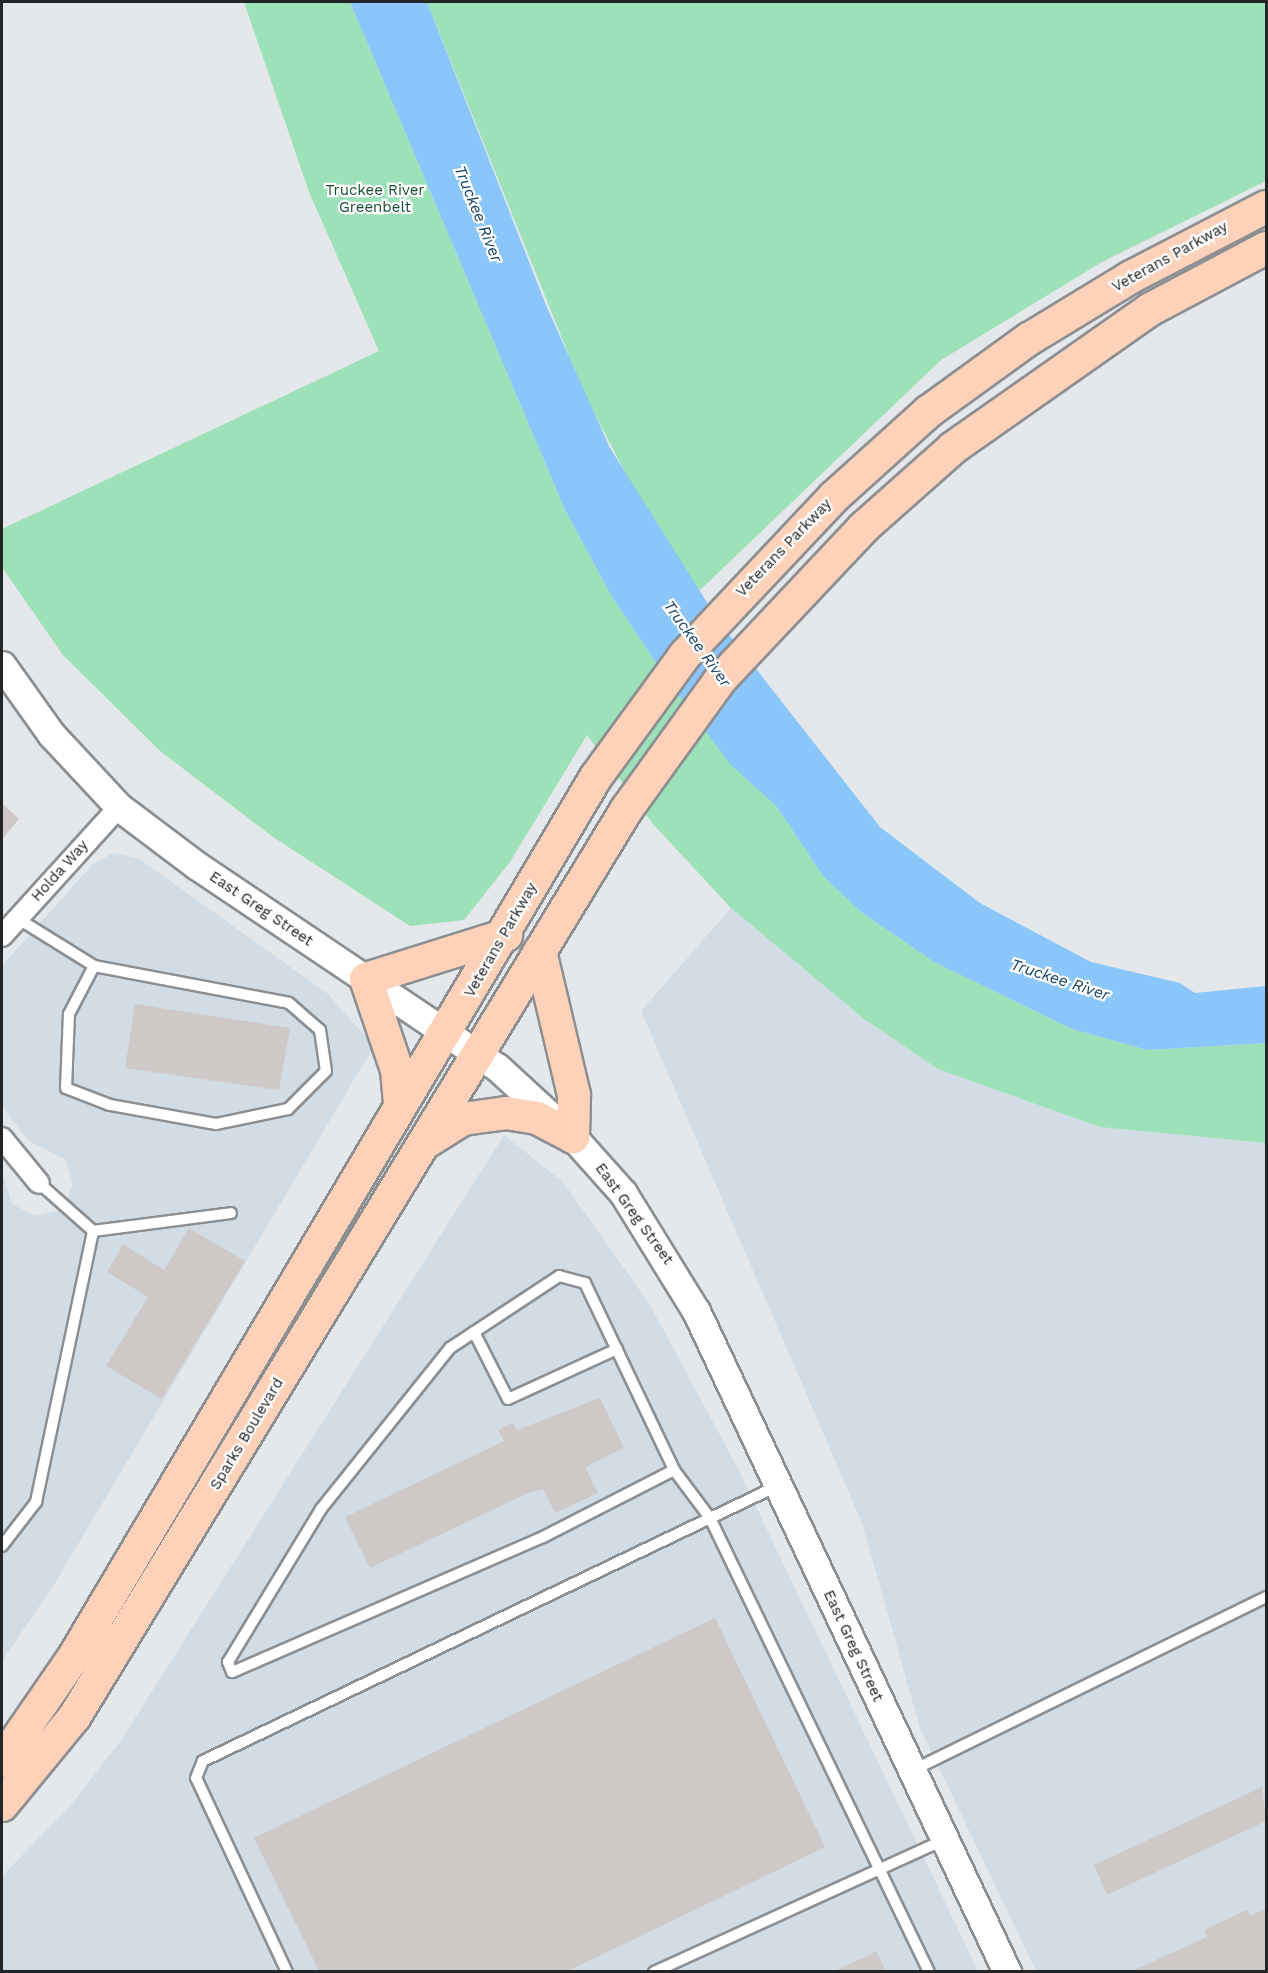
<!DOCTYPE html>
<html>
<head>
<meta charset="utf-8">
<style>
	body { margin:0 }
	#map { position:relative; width:1268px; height:1973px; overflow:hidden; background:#e4e8eb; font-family:"Work Sans",sans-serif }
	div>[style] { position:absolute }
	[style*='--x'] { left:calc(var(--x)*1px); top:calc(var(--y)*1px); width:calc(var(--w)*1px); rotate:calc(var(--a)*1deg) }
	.built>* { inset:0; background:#d2dce5 }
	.green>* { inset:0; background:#9ce1b8 }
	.water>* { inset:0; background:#8ac6fa }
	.building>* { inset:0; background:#cec8c7 }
	.roads { filter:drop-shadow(2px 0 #8c8f92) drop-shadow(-2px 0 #8c8f92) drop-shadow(0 2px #8c8f92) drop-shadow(0 -2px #8c8f92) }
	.lane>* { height:10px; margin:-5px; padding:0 5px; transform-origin:5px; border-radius:5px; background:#fff }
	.street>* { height:20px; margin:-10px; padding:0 10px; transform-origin:10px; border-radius:10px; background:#fff }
	.secondary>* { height:27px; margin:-13.5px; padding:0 13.5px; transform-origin:13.5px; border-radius:13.5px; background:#fff }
	.primary>* { height:32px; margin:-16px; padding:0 16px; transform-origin:16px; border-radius:16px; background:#fed2b9 }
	span { translate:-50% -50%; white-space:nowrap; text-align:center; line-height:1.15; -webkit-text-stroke:4.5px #fff; paint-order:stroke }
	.park-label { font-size:15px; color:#164e32 }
	.street-label { font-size:15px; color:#222425 }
	.water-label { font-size:16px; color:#164364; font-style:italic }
	.frame { position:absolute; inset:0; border:3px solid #222425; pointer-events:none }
</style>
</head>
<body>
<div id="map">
	<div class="built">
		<div style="clip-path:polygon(113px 853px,138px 858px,328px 994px,374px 1046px,55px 1583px,2px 1661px,2px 1171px,12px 1204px,35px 1216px,60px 1210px,73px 1186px,66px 1160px,29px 1141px,2px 1107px,2px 966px,92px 865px)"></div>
		<div style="clip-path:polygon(731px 908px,864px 1019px,938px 1069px,1100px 1127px,1266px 1143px,1266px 1971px,1036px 1971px,920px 1728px,862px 1523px,641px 1011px)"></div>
		<div style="clip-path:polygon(504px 1135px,563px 1182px,650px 1305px,737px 1467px,978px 1971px,2px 1972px,2px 1876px,70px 1806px,120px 1742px)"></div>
	</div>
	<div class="green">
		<div style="clip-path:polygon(244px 2px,350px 2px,565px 510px,612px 597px,665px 676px,777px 807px,823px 876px,861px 912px,934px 962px,1072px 1029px,1147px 1050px,1266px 1043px,1266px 1143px,1100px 1127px,938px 1069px,864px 1019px,731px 908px,653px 824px,587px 735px,510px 862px,464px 920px,410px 926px,273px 837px,160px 751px,62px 654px,2px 567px,2px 529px,379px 351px,309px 192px)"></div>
		<div style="clip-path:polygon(427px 2px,1266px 2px,1266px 181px,1102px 262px,941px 360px,699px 591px,644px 509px,584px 393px)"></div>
	</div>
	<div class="water">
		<div style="clip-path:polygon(350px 2px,427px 2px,546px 305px,610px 448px,720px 623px,880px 827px,980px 903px,1091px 962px,1180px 983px,1195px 993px,1266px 986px,1266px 1043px,1147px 1050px,1072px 1029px,934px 962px,861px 912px,823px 876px,777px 807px,730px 764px,665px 676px,612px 597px,565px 510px)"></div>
	</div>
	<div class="building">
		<div style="clip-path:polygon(2px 803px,19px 819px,2px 839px)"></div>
		<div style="clip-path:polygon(135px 1004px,290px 1028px,279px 1090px,125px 1068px)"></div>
		<div style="clip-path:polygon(189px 1228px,245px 1261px,162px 1399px,106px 1366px,148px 1297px,107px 1272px,123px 1244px,164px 1270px)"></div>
		<div style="clip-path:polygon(600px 1398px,624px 1448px,585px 1467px,598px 1493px,555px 1513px,543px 1489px,528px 1493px,370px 1568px,345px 1517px,504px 1441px,498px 1430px,513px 1423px,517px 1430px)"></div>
		<div style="clip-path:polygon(715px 1618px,825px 1847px,568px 1971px,319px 1971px,254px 1838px)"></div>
		<div style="clip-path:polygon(1262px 1787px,1266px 1821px,1107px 1895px,1094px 1865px)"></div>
		<div style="clip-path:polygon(1266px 1909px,1266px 1971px,1132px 1971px,1207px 1937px,1204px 1930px,1247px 1910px,1250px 1916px)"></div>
		<div style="clip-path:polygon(876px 1951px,886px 1971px,834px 1971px,867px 1956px)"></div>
	</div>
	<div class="roads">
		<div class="lane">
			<div style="--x:17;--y:918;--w:91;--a:31.9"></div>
			<div style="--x:94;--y:966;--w:198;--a:10.7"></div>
			<div style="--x:289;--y:1003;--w:41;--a:41.1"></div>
			<div style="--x:320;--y:1030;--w:41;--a:81.7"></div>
			<div style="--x:326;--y:1071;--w:54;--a:135"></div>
			<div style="--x:288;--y:1109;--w:74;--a:168.2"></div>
			<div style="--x:216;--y:1124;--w:108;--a:-169.8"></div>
			<div style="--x:110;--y:1105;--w:47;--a:-158.9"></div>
			<div style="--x:66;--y:1088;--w:74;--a:-87.7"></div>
			<div style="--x:69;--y:1014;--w:54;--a:-62.5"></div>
			<div style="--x:39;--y:1183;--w:72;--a:41.6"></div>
			<div style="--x:93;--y:1231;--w:139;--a:-7.4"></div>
			<div style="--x:474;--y:1332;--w:75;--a:63.1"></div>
			<div style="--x:508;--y:1399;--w:120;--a:-24.6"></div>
			<div style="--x:674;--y:1470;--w:147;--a:152.9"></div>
			<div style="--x:543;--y:1537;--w:339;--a:156.5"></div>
			<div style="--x:232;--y:1672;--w:11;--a:-112"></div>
			<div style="--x:228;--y:1662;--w:179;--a:-58.7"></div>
			<div style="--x:321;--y:1509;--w:206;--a:-51.3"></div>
			<div style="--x:450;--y:1348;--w:131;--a:-33.4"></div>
			<div style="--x:559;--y:1276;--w:27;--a:15"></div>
			<div style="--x:585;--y:1283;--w:207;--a:64.5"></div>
			<div style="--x:674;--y:1470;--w:60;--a:53.1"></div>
			<div style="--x:710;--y:1518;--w:504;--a:64.25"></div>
			<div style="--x:2;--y:1546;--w:56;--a:-52.3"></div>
			<div style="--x:36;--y:1502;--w:277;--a:-78.1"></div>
			<div style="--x:911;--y:1771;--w:395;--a:-26.1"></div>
			<div style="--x:287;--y:1972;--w:214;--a:-115.1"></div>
			<div style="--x:196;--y:1778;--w:18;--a:-68"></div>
			<div style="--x:203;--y:1761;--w:630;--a:-25.59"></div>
			<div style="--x:654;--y:1972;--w:319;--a:-24.5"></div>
		</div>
		<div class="street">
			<div style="--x:2;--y:936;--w:174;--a:-47.8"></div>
			<div style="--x:2;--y:1138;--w:58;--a:50.6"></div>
		</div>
		<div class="secondary">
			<div style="--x:2;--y:665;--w:85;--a:54.6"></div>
			<div style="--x:51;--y:734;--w:100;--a:47"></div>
			<div style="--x:119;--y:807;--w:96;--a:37"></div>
			<div style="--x:196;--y:865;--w:362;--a:33.9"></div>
			<div style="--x:497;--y:1067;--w:103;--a:42.6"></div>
			<div style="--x:573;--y:1137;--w:75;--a:48.2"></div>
			<div style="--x:623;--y:1193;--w:139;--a:58.3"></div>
			<div style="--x:696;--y:1311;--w:731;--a:64.8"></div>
		</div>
		<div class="primary">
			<div style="--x:400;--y:1104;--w:34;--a:-95"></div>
			<div style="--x:397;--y:1070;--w:96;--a:-108.8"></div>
			<div style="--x:366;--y:979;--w:147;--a:-17.4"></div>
			<div style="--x:428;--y:1141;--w:41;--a:-32.2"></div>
			<div style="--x:463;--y:1119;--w:43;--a:-7.9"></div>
			<div style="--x:506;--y:1113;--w:31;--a:9"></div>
			<div style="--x:537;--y:1118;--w:41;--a:27.8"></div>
			<div style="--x:573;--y:1137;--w:42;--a:-88.6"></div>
			<div style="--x:574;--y:1095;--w:148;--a:-103.3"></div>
			<div style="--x:2;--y:1761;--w:129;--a:-55.4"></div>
			<div style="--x:75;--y:1655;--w:1021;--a:-59.32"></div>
			<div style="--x:596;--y:777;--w:151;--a:-53.9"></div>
			<div style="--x:685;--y:655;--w:217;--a:-46.7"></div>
			<div style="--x:834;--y:497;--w:127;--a:-42.1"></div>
			<div style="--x:928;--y:412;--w:125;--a:-35.9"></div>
			<div style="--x:1029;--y:339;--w:119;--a:-31.3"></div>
			<div style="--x:1131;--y:277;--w:152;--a:-27.4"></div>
			<div style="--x:2;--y:1805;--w:115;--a:-50.6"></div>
			<div style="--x:75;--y:1716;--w:1062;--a:-58.68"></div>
			<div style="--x:627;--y:809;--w:159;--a:-54.2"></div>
			<div style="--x:720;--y:680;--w:209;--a:-46.7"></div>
			<div style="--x:863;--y:528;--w:120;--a:-41.6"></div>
			<div style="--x:953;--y:448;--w:242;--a:-35.1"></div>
			<div style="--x:1151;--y:309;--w:130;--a:-27.9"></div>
		</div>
	</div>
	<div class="park-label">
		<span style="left:375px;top:199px">Truckee River<br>Greenbelt</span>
	</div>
	<div class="street-label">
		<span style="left:1170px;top:257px;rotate:-29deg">Veterans Parkway</span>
		<span style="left:784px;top:548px;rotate:-46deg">Veterans Parkway</span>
		<span style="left:60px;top:871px;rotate:-48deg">Holda Way</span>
		<span style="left:261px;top:909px;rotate:34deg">East Greg Street</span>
		<span style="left:501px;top:940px;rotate:-60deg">Veterans Parkway</span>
		<span style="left:634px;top:1214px;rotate:54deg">East Greg Street</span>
		<span style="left:247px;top:1434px;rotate:-59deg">Sparks Boulevard</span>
		<span style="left:853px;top:1646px;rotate:65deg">East Greg Street</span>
	</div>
	<div class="water-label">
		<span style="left:478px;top:214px;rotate:68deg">Truckee River</span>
		<span style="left:697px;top:644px;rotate:54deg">Truckee River</span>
		<span style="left:1060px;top:980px;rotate:18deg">Truckee River</span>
	</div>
	<div class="frame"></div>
</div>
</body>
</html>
